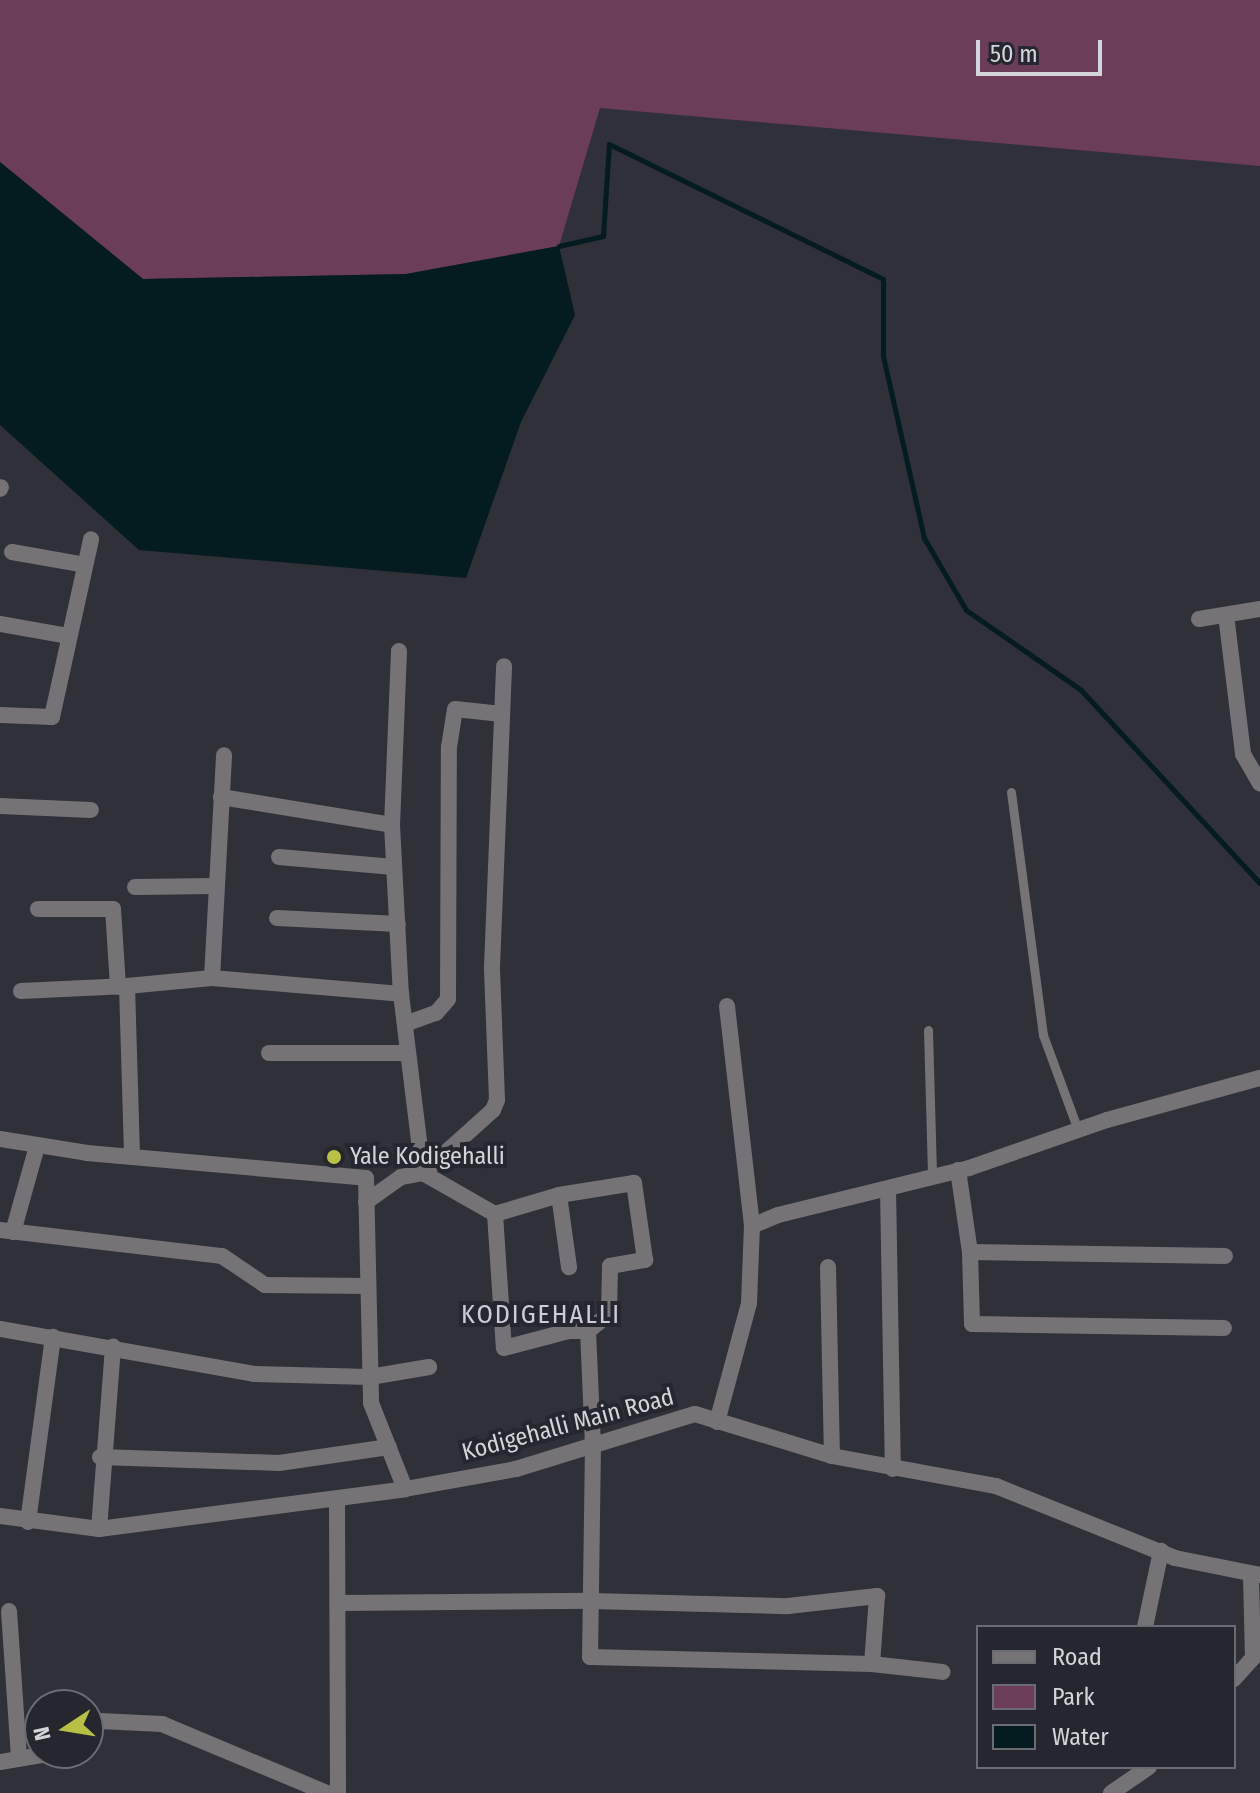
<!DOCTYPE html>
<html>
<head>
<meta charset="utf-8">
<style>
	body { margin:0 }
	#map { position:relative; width:1260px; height:1793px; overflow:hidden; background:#2f3038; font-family:"Fira Sans Condensed",sans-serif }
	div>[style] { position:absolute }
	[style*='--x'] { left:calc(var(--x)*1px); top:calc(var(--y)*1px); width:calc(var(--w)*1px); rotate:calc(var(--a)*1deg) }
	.green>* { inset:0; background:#6c3d56 }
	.water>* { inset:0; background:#041b20 }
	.stream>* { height:5px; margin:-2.5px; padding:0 2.5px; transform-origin:2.5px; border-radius:2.5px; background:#041b20 }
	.service>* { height:9px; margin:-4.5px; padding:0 4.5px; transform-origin:4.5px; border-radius:4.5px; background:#767377 }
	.minor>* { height:16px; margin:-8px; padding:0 8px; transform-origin:8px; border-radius:8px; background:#767377 }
	.tertiary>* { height:16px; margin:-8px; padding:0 8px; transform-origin:8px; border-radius:8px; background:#767377 }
	.dots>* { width:22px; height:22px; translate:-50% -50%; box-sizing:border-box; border:4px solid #25262e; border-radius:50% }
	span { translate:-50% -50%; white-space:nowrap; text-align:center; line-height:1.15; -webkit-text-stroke:8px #25262e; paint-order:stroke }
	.poi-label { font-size:24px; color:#d4d5da }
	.left { translate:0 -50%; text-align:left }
	.street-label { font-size:24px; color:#d4d5da }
	.neighbourhood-label { font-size:26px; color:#cbccd7; letter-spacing:2px }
	.legend { position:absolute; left:976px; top:1625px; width:260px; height:144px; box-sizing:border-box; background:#25262e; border:2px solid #6b6c73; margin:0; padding:10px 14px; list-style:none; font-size:24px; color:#d4d5da }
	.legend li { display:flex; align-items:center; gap:16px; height:40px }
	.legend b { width:40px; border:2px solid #6b6c73 }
	.north { position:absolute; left:24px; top:1689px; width:80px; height:80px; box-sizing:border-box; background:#25262e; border:2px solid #6b6c73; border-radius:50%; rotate:258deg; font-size:22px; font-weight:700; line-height:32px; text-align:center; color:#d4d5da }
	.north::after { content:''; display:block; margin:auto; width:28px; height:36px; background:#b9c046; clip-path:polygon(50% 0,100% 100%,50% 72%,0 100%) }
	.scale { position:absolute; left:976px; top:40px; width:126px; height:36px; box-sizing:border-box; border:4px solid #d4d5da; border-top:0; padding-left:10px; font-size:24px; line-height:28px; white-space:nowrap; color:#d4d5da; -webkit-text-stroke:6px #25262e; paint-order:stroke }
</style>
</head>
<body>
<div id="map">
	<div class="green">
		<div style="clip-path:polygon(0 0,1260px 0,1260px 166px,600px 108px,559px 246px,406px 274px,143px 279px,0 162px)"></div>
	</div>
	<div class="water">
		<div style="clip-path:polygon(0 162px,143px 279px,406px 274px,559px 246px,575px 315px,521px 422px,466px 578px,139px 550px,0 425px)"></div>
	</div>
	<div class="stream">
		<div style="--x:559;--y:246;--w:45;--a:-12.8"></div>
		<div style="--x:603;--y:236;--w:92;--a:-86.3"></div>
		<div style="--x:609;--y:144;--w:305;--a:26.2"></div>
		<div style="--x:883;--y:279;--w:77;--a:90"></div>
		<div style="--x:883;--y:356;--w:187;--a:77.3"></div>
		<div style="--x:924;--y:538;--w:83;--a:59.7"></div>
		<div style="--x:966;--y:610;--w:140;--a:34.8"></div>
		<div style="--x:1081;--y:690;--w:263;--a:47.2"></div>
	</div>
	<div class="service">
		<div style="--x:1011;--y:792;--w:245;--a:82.5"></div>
		<div style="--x:1043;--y:1035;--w:101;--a:69.8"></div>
		<div style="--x:928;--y:1030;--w:147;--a:88.4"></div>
	</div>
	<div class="minor">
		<div style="--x:0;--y:489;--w:2;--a:-63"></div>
		<div style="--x:12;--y:552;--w:74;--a:10.1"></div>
		<div style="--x:1226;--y:615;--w:140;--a:83"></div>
		<div style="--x:1243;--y:754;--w:34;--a:60"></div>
		<div style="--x:1199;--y:619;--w:62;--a:-9.3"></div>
		<div style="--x:0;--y:624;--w:70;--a:9.9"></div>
		<div style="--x:399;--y:651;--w:174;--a:92.3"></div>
		<div style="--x:392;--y:825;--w:169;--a:87"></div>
		<div style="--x:401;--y:994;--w:180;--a:83"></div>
		<div style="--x:423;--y:1173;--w:83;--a:29.7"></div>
		<div style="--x:495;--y:1214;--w:134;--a:86.2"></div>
		<div style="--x:504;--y:1348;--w:67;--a:-14.7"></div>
		<div style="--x:569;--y:1331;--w:19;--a:0"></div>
		<div style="--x:588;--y:1331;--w:27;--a:-39"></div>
		<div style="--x:609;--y:1314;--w:48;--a:-88.8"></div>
		<div style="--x:610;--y:1266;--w:36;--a:-10"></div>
		<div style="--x:645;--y:1260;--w:78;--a:-98.1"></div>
		<div style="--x:634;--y:1183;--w:76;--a:170.9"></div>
		<div style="--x:559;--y:1195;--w:73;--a:82.1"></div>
		<div style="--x:0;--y:715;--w:52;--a:2.2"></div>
		<div style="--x:52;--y:717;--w:182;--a:-77.6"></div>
		<div style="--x:221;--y:797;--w:173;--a:9.3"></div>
		<div style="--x:0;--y:806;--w:91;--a:2.5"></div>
		<div style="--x:279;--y:857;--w:115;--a:5"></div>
		<div style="--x:135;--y:887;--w:80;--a:-0.7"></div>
		<div style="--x:38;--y:909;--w:75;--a:0"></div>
		<div style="--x:113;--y:909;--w:78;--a:86.3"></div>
		<div style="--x:277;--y:918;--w:121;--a:2.8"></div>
		<div style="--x:212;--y:978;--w:223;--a:-86.9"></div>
		<div style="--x:127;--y:986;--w:85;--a:-5.4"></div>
		<div style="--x:212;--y:978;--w:190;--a:4.8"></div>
		<div style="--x:21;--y:991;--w:106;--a:-2.7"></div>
		<div style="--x:127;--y:986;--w:171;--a:88.3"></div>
		<div style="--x:727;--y:1006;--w:221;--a:83.5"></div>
		<div style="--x:405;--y:1024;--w:33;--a:-20"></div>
		<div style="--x:436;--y:1013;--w:18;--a:-49"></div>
		<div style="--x:448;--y:999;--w:252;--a:-89.8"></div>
		<div style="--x:449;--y:747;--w:38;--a:-81"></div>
		<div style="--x:455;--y:709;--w:47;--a:6.1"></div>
		<div style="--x:269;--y:1053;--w:139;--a:0"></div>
		<div style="--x:958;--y:1170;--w:83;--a:81.7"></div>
		<div style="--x:970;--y:1252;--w:72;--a:88.4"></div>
		<div style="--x:972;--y:1324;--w:252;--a:0.9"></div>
		<div style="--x:888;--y:1189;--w:280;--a:89"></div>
		<div style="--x:366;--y:1202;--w:43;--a:-35.5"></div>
		<div style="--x:401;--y:1177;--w:22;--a:-10"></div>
		<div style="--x:423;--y:1173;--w:94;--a:-42"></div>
		<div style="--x:493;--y:1110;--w:11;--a:-68"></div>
		<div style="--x:497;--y:1100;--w:133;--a:-92.2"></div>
		<div style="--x:492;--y:967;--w:301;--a:-87.7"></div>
		<div style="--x:495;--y:1214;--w:67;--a:-16.5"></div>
		<div style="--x:0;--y:1230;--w:224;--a:6.7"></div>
		<div style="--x:222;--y:1256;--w:52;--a:34"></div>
		<div style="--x:265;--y:1285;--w:103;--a:0.6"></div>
		<div style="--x:13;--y:1232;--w:89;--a:-74.4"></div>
		<div style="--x:970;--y:1252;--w:255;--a:0.9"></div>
		<div style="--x:828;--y:1267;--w:189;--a:88.8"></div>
		<div style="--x:0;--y:1329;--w:258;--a:10"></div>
		<div style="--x:254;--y:1374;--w:116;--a:1.5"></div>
		<div style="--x:370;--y:1377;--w:60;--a:-9.6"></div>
		<div style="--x:588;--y:1331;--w:114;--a:87.5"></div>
		<div style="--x:593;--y:1445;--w:212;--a:90.8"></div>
		<div style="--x:590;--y:1657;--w:282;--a:1.4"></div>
		<div style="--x:872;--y:1664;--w:71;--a:6.4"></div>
		<div style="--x:100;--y:1457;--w:179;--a:1.9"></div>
		<div style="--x:279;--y:1463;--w:111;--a:-8.3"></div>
		<div style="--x:337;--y:1501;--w:292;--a:89.8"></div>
		<div style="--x:28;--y:1522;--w:187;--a:-82.3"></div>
		<div style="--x:99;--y:1529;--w:183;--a:-85.6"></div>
		<div style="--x:341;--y:1603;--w:251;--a:-0.5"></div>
		<div style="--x:592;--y:1601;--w:196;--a:1.5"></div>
		<div style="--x:788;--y:1606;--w:90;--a:-6.4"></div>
		<div style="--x:877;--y:1596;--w:68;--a:94.2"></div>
		<div style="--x:9;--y:1611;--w:148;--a:86.1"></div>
		<div style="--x:1145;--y:1627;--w:78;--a:-78.1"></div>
		<div style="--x:1234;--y:1679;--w:28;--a:-48"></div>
		<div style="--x:1253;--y:1658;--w:84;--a:-91.4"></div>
		<div style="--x:88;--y:1730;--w:15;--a:-37"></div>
		<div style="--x:100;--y:1721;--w:62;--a:2.8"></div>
		<div style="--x:162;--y:1724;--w:179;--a:22.7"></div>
		<div style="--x:0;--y:1762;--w:54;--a:-9.6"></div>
		<div style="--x:1111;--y:1793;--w:46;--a:-34.4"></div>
	</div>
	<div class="tertiary">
		<div style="--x:0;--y:1139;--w:88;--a:9.1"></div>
		<div style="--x:87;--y:1153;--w:280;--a:5.1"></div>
		<div style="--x:366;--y:1178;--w:225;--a:88.7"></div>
		<div style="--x:371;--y:1403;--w:92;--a:68.4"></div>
		<div style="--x:405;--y:1489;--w:113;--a:-10.2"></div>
		<div style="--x:516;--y:1469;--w:187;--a:-17.1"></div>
		<div style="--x:695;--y:1414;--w:143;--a:17"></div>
		<div style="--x:832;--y:1456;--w:167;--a:10.4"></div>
		<div style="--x:996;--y:1486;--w:193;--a:21.9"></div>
		<div style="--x:1175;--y:1558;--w:87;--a:11.3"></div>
		<div style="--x:717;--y:1422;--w:123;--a:-74.9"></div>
		<div style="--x:749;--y:1303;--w:77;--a:-87.8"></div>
		<div style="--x:752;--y:1226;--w:28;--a:-23"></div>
		<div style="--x:778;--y:1215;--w:197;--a:-13.8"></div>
		<div style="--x:969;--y:1168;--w:146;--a:-19.2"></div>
		<div style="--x:1107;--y:1120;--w:159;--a:-15.4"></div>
		<div style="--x:0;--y:1516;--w:100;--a:7.5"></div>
		<div style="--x:99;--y:1529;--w:309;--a:-7.4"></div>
	</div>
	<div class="dots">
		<div style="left:334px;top:1157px;background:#b9c046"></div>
	</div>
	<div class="poi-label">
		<span class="left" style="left:350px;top:1157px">Yale Kodigehalli</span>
	</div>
	<div class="street-label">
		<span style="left:568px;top:1425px;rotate:-15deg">Kodigehalli Main Road</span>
	</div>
	<div class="neighbourhood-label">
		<span style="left:541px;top:1315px">KODIGEHALLI</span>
	</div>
	<ul class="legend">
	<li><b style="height:10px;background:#767377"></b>Road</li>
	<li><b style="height:22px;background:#6c3d56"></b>Park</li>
	<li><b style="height:22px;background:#041b20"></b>Water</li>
	</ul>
	<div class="north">N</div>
	<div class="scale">50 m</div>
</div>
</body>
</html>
